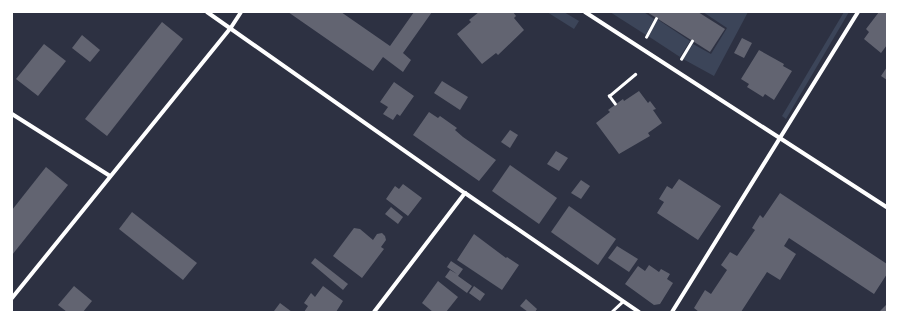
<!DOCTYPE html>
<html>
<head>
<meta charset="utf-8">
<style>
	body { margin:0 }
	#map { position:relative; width:899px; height:324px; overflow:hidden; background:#2d3142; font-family:"Roboto Condensed",sans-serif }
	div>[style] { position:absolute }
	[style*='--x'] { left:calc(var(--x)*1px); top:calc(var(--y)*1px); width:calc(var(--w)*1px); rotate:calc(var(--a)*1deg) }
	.green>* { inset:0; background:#3c4559 }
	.building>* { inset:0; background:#626471 }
	.path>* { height:2.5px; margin:-1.25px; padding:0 1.25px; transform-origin:1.25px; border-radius:1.25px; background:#fff }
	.service>* { height:3px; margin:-1.5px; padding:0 1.5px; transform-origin:1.5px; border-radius:1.5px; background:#fff }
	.minor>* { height:4px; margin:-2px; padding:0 2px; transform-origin:2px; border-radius:2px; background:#fff }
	span { translate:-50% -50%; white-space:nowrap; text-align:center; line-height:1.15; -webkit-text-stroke:4px #fff; paint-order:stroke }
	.frame { position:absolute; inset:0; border:13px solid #fff; pointer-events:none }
</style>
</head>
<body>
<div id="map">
	<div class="green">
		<div style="clip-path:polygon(547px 12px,564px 12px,579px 21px,574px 29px)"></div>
		<div style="clip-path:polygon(610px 12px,644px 12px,654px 19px,646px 35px)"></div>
		<div style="clip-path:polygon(703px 12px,748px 12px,714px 76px,683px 59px,693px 44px,711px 54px,727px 28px)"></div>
		<div style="clip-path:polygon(844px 12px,849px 12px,786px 119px,782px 116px)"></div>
		<div style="clip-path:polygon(657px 19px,690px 41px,680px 57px,648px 36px)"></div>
	</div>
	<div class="building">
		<div style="clip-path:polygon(288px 12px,341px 12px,390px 46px,414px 12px,432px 12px,403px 53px,411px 60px,403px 72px,383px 57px,373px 71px)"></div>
		<div style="clip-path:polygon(479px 12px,513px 12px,516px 16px,514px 18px,524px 30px,498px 55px,496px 53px,482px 64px,457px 34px,471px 22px,469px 20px)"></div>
		<div style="clip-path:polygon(647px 12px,698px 12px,725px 29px,710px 52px)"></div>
		<div style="clip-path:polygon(879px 12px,887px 12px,887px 45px,881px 53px,864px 39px,869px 32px,866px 29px)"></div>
		<div style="clip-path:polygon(162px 22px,183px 39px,107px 136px,85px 119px)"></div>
		<div style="clip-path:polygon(82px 35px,100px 50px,90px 62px,72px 48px)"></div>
		<div style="clip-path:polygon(742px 38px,752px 43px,744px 58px,734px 53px)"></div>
		<div style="clip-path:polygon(44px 44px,66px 61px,38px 96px,16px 79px)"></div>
		<div style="clip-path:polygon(759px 50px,784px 64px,783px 66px,792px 71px,774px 100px,765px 94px,763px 97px,747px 87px,749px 84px,741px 79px)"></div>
		<div style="clip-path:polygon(887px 67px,887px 80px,881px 76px)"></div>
		<div style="clip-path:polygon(442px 81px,468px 97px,460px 110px,434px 93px)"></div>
		<div style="clip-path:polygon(394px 82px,414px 96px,400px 116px,397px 114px,393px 120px,383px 114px,388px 107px,380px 102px)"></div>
		<div style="clip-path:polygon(639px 91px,648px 103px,650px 101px,656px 109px,653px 110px,662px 123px,648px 133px,650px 136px,619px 154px,596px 123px,610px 112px,608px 110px,623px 99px,624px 101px)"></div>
		<div style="clip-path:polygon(429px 112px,438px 118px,440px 116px,457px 128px,455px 130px,463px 137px,496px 160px,479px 181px,413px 135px)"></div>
		<div style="clip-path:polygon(510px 130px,518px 135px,510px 148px,501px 142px)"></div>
		<div style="clip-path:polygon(556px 151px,568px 158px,559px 171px,547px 164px)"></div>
		<div style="clip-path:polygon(510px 165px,557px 198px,539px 224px,492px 191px)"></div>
		<div style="clip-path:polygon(46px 167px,68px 185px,12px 255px,12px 210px)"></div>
		<div style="clip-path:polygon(679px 179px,721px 206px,698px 240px,657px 213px,664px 202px,659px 199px,667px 186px,672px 189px)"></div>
		<div style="clip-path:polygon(581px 180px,590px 186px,581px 199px,571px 193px)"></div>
		<div style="clip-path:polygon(403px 184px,422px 198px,408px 216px,386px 199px,395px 186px,399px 189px)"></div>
		<div style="clip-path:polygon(780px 193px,887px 264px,887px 274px,874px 294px,789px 238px,784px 246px,796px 254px,780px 280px,767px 272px,741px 312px,699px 312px,694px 308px,705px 290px,711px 294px,727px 270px,721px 265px,730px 252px,737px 256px,755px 230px,752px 228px,760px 215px,763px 218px)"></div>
		<div style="clip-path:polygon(569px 206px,616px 239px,598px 265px,551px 232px)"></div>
		<div style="clip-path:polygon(391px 207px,403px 217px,398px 224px,385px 214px)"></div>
		<div style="clip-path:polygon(132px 212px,197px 263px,183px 280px,119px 229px)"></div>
		<div style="clip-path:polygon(354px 228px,360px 229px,373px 240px,377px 234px,382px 233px,385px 236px,386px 240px,381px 247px,384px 249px,362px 278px,333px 256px)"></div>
		<div style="clip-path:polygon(474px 234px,506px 258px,507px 257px,519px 265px,502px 290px,457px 260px)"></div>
		<div style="clip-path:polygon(617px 246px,638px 259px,629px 272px,608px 258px)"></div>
		<div style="clip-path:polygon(315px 258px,348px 284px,343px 290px,311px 263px)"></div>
		<div style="clip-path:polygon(451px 261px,463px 269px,458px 276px,472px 286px,467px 293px,445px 277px,450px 270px,457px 274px,447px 267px)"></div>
		<div style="clip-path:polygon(649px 265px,659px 272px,661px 269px,670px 274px,667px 279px,673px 283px,660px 304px,654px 305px,625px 284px,638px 266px,645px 271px)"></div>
		<div style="clip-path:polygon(438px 281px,458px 297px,446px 312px,433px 312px,422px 303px)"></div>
		<div style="clip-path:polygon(74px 286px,92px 301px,83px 312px,67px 312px,58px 305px)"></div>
		<div style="clip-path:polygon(323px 286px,343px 301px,336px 312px,304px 312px,308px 306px,304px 303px,311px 293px,315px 297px)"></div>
		<div style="clip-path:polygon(474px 286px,485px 294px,480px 301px,469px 293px)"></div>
		<div style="clip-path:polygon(526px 299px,537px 309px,535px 312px,528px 312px,520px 306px)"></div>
		<div style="clip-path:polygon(280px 303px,292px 312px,276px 312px,274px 311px)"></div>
		<div style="clip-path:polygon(887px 304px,887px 312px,879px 312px)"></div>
	</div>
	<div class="path">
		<div style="--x:646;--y:37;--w:21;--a:-62"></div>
		<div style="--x:681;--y:59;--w:21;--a:-59"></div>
		<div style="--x:615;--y:104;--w:10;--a:-127"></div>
		<div style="--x:609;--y:96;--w:34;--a:-40"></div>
	</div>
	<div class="service">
		<div style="--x:611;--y:312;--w:16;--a:-43"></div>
	</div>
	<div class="minor">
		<div style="--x:207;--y:12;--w:315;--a:35.1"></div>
		<div style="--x:465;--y:193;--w:211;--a:34.4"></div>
		<div style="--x:585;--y:12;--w:359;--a:32.9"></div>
		<div style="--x:12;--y:114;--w:116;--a:32.3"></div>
		<div style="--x:12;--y:298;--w:346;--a:-51"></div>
		<div style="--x:230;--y:29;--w:20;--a:-57"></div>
		<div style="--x:374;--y:312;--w:150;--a:-52.6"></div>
		<div style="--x:672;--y:312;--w:353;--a:-58.2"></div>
	</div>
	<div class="frame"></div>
</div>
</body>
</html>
